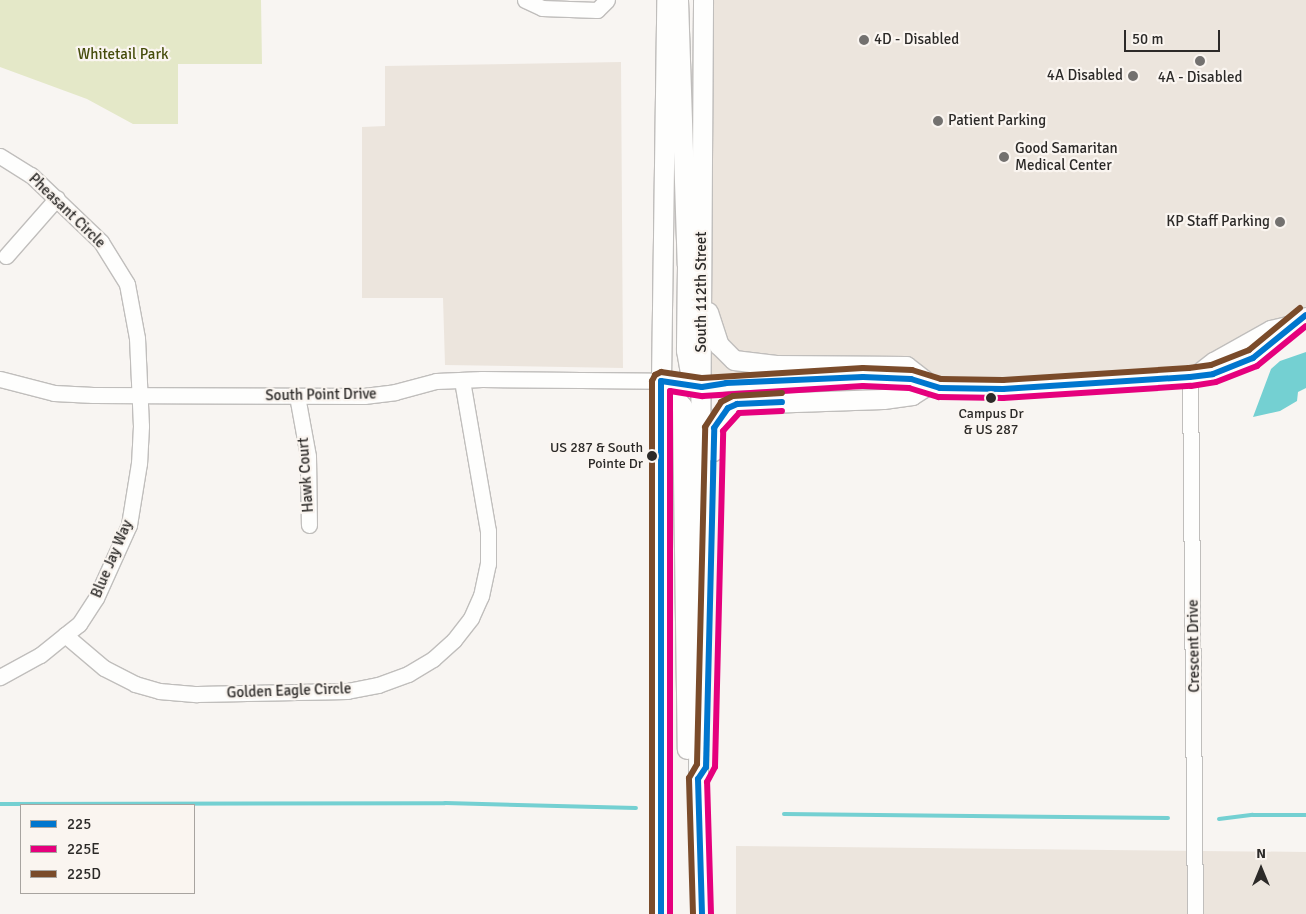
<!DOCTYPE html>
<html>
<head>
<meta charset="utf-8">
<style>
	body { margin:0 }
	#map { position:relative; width:1306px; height:914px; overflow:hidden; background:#f8f5f2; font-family:Signika,sans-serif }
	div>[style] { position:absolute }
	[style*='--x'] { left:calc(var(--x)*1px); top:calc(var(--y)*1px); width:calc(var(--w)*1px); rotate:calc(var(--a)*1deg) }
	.built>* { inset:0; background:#ece5dd }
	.green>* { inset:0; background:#e4e8c8 }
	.water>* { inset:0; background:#74d0d2 }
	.stream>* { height:4px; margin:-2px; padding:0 2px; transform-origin:2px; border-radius:2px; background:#74d0d2 }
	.roads { filter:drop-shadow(1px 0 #c0bebc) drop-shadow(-1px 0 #c0bebc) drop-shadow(0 1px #c0bebc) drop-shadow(0 -1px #c0bebc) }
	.minor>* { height:15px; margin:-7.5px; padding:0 7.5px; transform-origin:7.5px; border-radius:7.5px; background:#fefefd }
	.major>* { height:19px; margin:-9.5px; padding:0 9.5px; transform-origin:9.5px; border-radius:9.5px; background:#fefefd }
	.bus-1>* { height:6px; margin:-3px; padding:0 3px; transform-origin:3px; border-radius:3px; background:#0076ce }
	.bus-2>* { height:6px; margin:-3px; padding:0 3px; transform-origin:3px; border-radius:3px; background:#e5007d }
	.bus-3>* { height:6px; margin:-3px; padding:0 3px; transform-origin:3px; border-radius:3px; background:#7a4b2a }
	.dots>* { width:14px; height:14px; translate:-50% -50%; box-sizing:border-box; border:2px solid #faf5f0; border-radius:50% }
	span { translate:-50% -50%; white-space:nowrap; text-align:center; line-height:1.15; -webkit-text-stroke:4.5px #faf5f0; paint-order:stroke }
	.bus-label { font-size:14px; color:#2c2a28 }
	.right { translate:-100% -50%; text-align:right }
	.poi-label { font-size:15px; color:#2c2a28 }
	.left { translate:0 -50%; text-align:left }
	.park-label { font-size:15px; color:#454c0a }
	.street-label { font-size:15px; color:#2c2a28 }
	.legend { position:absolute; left:20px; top:804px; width:175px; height:90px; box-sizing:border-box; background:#faf5f0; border:1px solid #a8a4a0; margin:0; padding:6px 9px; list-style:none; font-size:15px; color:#2c2a28 }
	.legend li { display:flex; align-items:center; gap:10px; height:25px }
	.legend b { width:25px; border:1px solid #a8a4a0 }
	.north { position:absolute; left:1236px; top:844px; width:50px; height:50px; -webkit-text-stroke:4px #faf5f0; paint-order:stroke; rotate:0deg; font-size:14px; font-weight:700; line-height:20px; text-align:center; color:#2c2a28 }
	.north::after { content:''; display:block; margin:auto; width:18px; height:22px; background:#2c2a28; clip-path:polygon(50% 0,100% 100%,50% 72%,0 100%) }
	.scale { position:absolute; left:1124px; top:30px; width:96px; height:22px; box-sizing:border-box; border:2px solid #2c2a28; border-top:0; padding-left:6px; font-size:15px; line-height:18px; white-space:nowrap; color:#2c2a28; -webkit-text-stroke:4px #faf5f0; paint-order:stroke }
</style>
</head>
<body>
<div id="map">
	<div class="built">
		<div style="clip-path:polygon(702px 0,1306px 0,1306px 315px,1231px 368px,1003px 389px,911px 379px,702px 387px)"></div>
		<div style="clip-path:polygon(621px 62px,623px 368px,445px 365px,443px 298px,362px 298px,362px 127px,385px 126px,385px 66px)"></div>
		<div style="clip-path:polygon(736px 846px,1306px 852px,1306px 914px,736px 914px)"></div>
	</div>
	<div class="green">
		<div style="clip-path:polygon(0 0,261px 0,262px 64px,178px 64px,178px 124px,133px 124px,87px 99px,0 67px)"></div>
	</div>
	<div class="water">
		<div style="clip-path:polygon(1306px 352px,1306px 388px,1298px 392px,1297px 401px,1280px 411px,1253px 417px,1271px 369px,1280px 361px)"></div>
	</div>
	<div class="stream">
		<div style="--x:0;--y:804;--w:445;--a:-0.1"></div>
		<div style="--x:445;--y:803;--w:191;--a:1.5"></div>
		<div style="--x:784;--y:814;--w:384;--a:0.6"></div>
		<div style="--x:1219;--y:819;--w:34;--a:-7"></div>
		<div style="--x:1253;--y:815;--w:53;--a:0"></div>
	</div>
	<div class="roads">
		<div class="minor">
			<div style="--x:525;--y:0;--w:19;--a:25"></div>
			<div style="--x:542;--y:8;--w:55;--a:2.1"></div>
			<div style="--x:597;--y:10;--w:14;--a:-45"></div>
			<div style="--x:0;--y:156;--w:36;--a:32"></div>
			<div style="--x:31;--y:175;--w:97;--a:43.7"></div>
			<div style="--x:101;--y:242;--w:49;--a:58.2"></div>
			<div style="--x:127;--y:284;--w:55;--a:79.5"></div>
			<div style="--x:137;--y:338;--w:88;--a:87.4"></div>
			<div style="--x:141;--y:426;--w:37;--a:93"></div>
			<div style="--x:139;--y:463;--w:63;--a:99.2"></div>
			<div style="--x:129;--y:525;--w:80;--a:114.3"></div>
			<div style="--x:96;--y:598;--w:31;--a:123"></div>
			<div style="--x:79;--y:624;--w:18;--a:142"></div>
			<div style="--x:65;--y:635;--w:32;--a:141"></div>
			<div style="--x:40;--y:655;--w:46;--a:151.2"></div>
			<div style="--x:6;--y:256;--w:77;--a:-48.7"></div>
			<div style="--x:1190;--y:377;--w:537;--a:89.47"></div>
			<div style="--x:1191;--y:377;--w:28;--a:-38"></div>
			<div style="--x:1213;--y:360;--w:65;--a:-29.3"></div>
			<div style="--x:1270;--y:328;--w:23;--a:-13"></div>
			<div style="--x:0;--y:379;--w:56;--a:14.5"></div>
			<div style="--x:54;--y:393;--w:39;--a:3"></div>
			<div style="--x:93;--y:395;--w:271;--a:0.2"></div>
			<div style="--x:364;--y:396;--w:31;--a:-7"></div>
			<div style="--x:395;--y:392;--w:42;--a:-15"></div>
			<div style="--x:436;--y:381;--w:46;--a:-2.5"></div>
			<div style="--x:482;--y:379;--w:179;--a:0.6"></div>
			<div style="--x:661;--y:381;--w:41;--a:8.3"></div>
			<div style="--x:702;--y:387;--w:24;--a:-9"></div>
			<div style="--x:726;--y:383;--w:137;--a:-2.5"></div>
			<div style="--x:863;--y:377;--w:48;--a:2.4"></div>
			<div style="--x:911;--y:379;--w:30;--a:17"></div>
			<div style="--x:940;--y:388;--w:63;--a:0.9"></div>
			<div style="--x:1003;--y:389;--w:211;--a:-4.1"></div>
			<div style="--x:1213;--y:374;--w:43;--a:-21.8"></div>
			<div style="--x:1253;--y:358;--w:68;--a:-39.1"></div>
			<div style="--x:297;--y:396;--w:61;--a:79.6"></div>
			<div style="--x:308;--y:456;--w:69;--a:89.2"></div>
			<div style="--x:65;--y:635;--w:51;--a:40.2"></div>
			<div style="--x:104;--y:668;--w:35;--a:27"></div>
			<div style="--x:135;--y:684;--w:25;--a:16"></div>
			<div style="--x:159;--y:691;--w:38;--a:5"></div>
			<div style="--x:197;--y:694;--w:150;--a:-1.1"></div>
			<div style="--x:347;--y:691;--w:32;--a:-11"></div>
			<div style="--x:378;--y:685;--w:32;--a:-20"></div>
			<div style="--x:408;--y:674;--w:29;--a:-31"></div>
			<div style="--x:433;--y:659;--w:28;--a:-42"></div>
			<div style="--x:454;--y:640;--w:28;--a:-52"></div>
			<div style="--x:471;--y:618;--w:24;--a:-66"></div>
			<div style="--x:481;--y:596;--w:33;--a:-78"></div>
			<div style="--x:488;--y:564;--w:33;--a:-90"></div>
			<div style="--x:488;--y:531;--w:153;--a:-99.8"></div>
		</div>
		<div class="major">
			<div style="--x:678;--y:0;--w:265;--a:88.1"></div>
			<div style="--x:687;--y:265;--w:85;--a:90.7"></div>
			<div style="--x:686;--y:350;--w:22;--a:80"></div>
			<div style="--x:690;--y:372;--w:19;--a:51"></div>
			<div style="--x:708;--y:312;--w:35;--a:72"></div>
			<div style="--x:719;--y:345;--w:21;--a:45"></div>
			<div style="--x:734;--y:360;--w:42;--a:6.8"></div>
			<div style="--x:776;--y:365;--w:130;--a:0.4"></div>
			<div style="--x:906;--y:366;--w:29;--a:38"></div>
			<div style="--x:929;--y:384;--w:20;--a:147"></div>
			<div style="--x:912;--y:395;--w:29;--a:172"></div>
			<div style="--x:883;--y:399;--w:146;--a:178"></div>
			<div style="--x:737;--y:404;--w:10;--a:156"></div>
			<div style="--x:728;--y:408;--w:13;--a:135"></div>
			<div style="--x:719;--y:417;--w:12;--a:114"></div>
			<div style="--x:714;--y:428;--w:23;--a:92"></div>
			<div style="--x:661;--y:381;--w:33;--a:50"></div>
			<div style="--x:682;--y:406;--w:343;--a:89.2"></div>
			<div style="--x:661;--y:914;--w:533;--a:-90"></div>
			<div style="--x:661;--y:381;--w:381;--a:-89.2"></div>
			<div style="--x:702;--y:914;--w:135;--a:-91.7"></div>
			<div style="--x:698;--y:779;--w:779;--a:-89.63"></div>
		</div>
	</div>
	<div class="bus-1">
		<div style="--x:661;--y:914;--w:533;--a:-90"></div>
		<div style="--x:661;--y:381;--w:41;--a:8.3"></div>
		<div style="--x:702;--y:387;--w:24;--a:-9"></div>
		<div style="--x:726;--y:383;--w:137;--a:-2.5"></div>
		<div style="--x:863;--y:377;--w:48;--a:2.4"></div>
		<div style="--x:911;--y:379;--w:30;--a:17"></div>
		<div style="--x:940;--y:388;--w:63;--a:0.9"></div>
		<div style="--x:1003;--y:389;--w:187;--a:-3.7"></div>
		<div style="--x:1190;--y:377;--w:23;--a:-7"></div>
		<div style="--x:1213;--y:374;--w:43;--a:-21.8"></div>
		<div style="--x:1253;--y:358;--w:68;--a:-39.1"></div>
		<div style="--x:702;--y:914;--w:135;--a:-91.7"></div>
		<div style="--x:698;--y:779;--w:14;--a:-56"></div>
		<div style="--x:706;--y:767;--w:339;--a:-88.6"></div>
		<div style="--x:714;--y:428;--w:24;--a:-55"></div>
		<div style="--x:728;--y:408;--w:10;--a:-24"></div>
		<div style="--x:737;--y:404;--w:45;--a:-2.5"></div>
	</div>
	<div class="bus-2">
		<div style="--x:670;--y:914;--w:523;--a:-90"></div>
		<div style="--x:670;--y:391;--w:33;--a:9"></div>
		<div style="--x:703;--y:396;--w:160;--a:-3.6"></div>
		<div style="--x:863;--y:386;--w:46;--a:2.5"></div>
		<div style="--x:909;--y:388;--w:31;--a:17"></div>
		<div style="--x:939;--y:397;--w:64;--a:0.9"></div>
		<div style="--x:1003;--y:398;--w:188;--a:-3.7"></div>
		<div style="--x:1191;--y:386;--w:25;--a:-9"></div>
		<div style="--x:1216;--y:382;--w:44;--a:-21.3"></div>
		<div style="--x:1257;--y:366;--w:63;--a:-39.2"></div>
		<div style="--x:711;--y:914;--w:132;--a:-91.7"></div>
		<div style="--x:707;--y:782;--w:17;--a:-62"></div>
		<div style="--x:715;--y:767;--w:336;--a:-88.6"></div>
		<div style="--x:723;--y:431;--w:24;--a:-48"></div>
		<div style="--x:739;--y:413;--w:43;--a:-2.7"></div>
	</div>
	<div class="bus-3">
		<div style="--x:652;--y:914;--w:533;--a:-90"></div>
		<div style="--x:652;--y:381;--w:7;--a:-63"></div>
		<div style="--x:655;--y:375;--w:7;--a:-27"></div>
		<div style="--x:661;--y:372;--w:41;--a:8.3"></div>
		<div style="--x:702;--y:378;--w:161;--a:-3.6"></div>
		<div style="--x:863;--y:368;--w:49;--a:2.3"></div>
		<div style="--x:912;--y:370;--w:30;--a:17"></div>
		<div style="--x:941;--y:379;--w:62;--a:0.9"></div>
		<div style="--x:1003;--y:380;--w:186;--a:-3.7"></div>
		<div style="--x:1189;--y:368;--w:22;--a:-8"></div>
		<div style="--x:1211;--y:365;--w:41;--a:-21.5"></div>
		<div style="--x:1249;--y:350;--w:66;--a:-39.5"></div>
		<div style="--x:693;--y:914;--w:136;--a:-91.7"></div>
		<div style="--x:689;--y:778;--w:16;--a:-60"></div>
		<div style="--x:697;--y:764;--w:337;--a:-88.6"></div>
		<div style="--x:705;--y:427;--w:30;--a:-57"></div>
		<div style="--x:721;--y:402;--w:13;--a:-27"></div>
		<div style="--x:733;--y:396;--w:49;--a:-3.5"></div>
	</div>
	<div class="dots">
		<div style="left:864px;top:40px;background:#73716f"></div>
		<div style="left:1200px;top:61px;background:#73716f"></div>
		<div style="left:1133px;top:76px;background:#73716f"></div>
		<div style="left:938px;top:121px;background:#73716f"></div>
		<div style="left:1004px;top:157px;background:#73716f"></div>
		<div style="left:1280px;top:222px;background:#73716f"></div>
		<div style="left:991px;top:398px;background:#2c2a28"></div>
		<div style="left:652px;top:456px;background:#2c2a28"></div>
	</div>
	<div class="bus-label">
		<span style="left:991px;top:422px">Campus Dr<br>&amp; US 287</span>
		<span class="right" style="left:643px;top:456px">US 287 &amp; South<br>Pointe Dr</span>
	</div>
	<div class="poi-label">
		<span class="left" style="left:874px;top:40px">4D - Disabled</span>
		<span class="right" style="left:1123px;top:76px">4A Disabled</span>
		<span style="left:1200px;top:78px">4A - Disabled</span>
		<span class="left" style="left:948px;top:121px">Patient Parking</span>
		<span class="left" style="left:1015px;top:157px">Good Samaritan<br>Medical Center</span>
		<span class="right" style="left:1270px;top:222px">KP Staff Parking</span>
	</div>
	<div class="park-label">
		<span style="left:123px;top:55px">Whitetail Park</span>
	</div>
	<div class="street-label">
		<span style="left:67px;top:211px;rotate:44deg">Pheasant Circle</span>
		<span style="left:702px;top:292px;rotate:-90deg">South 112th Street</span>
		<span style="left:321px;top:395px;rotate:-1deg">South Point Drive</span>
		<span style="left:306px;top:475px;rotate:-94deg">Hawk Court</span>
		<span style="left:112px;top:559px;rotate:-67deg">Blue Jay Way</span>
		<span style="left:1194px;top:646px;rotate:-91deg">Crescent Drive</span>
		<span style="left:289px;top:691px;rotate:-2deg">Golden Eagle Circle</span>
	</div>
	<ul class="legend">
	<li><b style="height:6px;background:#0076ce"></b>225</li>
	<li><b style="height:6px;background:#e5007d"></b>225E</li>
	<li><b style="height:6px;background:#7a4b2a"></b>225D</li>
	</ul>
	<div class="north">N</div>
	<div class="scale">50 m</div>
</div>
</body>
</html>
